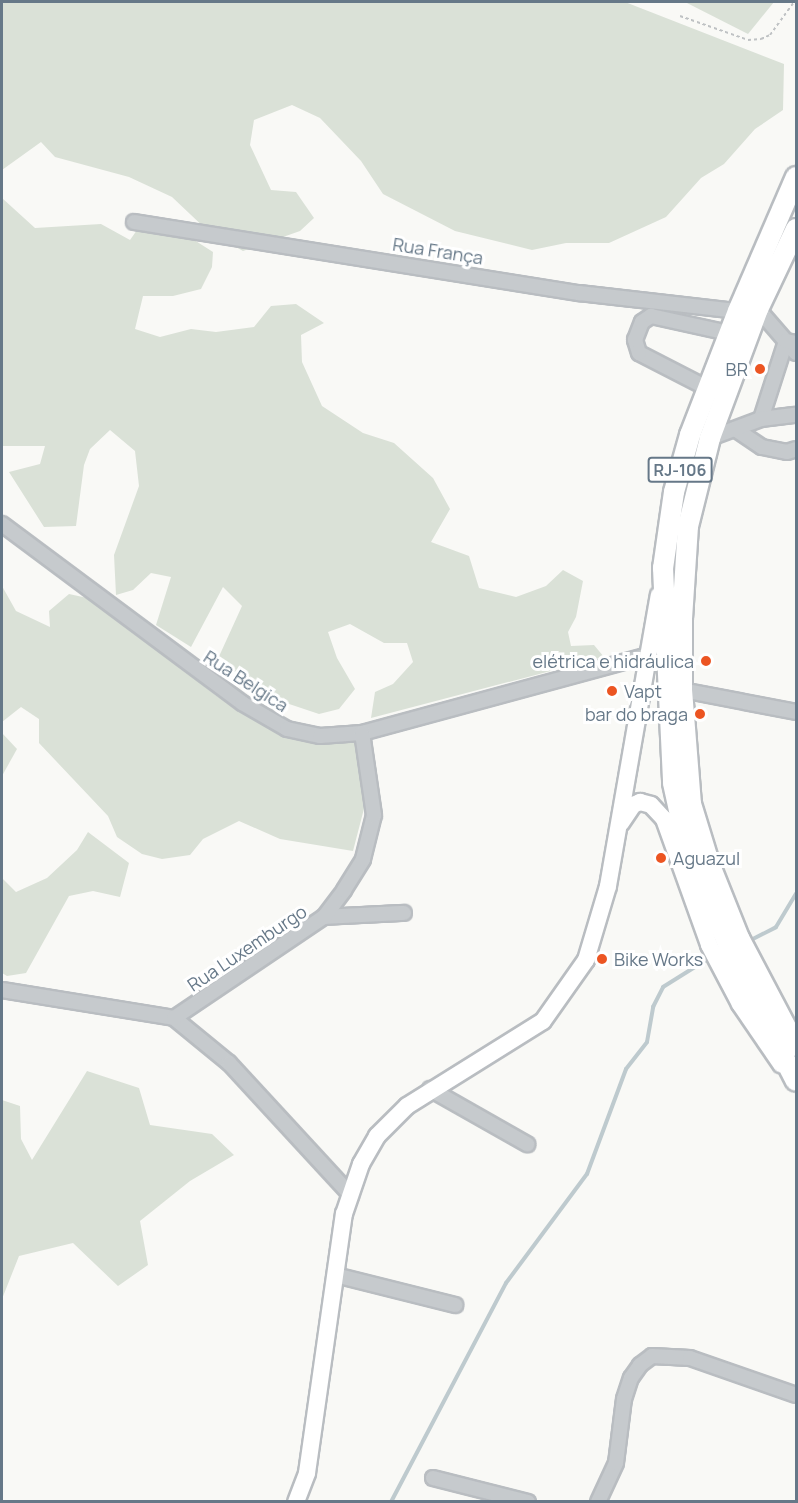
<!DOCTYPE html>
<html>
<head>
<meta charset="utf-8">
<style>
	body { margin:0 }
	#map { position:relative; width:798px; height:1503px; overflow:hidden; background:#f9f9f6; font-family:Manrope,sans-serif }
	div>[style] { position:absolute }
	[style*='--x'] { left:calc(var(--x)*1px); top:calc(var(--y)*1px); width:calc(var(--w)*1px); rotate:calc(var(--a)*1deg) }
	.green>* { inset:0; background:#dae1d7 }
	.stream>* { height:4px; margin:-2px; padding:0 2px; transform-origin:2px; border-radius:2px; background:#becace }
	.path>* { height:2px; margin-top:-1px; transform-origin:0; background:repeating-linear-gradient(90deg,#bfc2c4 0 3px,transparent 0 6px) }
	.roads { filter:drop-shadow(2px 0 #b9bdc1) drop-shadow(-2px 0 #b9bdc1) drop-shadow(0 2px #b9bdc1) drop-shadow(0 -2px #b9bdc1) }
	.minor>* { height:14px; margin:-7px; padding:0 7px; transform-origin:7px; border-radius:7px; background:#c6cacd }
	.major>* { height:16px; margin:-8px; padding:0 8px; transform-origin:8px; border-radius:8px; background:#fff }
	.highway>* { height:20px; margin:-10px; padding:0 10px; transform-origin:10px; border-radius:10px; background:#fff }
	.dots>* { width:16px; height:16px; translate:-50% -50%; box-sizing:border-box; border:3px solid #fff; border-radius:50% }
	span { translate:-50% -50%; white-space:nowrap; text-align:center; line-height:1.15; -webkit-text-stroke:6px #fff; paint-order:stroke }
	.shield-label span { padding:2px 4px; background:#fff; border:2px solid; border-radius:4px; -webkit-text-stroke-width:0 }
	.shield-label { font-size:16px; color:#667888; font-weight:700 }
	.street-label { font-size:18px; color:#667888 }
	.poi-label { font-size:18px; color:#667888 }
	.right { translate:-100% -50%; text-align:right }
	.left { translate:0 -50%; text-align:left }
	.frame { position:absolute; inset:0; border:3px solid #667888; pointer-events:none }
</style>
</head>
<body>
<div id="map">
	<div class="green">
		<div style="clip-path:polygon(2px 2px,625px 2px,784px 64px,783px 110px,755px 129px,724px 164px,701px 178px,666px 217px,609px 243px,566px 243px,532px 250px,455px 231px,383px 194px,361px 161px,320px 118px,292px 105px,254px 120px,250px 145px,271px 190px,296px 192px,314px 218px,300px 231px,243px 251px,209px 232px,172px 197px,129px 177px,55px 157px,41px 142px,2px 170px)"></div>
		<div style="clip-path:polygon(685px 2px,774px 2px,748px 34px)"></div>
		<div style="clip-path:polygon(2px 198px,35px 228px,101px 224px,130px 240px,144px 220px,169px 224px,213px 252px,212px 267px,201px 289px,173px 296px,143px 296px,135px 329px,160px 337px,191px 329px,216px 332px,254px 327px,271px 306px,296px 304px,324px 323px,301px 335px,302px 362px,322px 406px,363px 433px,394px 443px,433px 478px,450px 509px,431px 542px,469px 556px,479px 588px,516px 597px,546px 586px,563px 570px,583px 581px,576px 617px,568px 632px,571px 646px,594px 645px,604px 657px,371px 718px,375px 692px,393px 684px,413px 662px,407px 643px,384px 643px,350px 624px,328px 632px,337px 658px,355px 689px,339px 709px,319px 714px,247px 690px,216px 663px,242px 606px,223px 587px,191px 647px,156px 625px,171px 577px,151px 573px,133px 590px,116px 595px,114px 555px,139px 486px,135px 451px,110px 430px,90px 449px,84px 465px,76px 526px,44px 527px,9px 472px,40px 464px,45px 446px,2px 446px)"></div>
		<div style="clip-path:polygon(2px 586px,16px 611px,50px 627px,49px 611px,69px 594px,92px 599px,218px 697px,283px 731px,358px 742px,366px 801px,353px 851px,280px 839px,239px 821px,203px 839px,190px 855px,162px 859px,142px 854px,117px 837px,108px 816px,39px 743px,39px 719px,21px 707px,2px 722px)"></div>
		<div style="clip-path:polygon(2px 733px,17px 749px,2px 776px)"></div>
		<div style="clip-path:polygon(88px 832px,129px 863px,120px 897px,93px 891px,69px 896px,26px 973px,7px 976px,2px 973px,2px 878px,16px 892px,47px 878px,77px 850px)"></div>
		<div style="clip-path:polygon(87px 1071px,139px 1088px,150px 1125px,212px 1134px,234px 1155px,190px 1181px,140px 1221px,148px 1265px,118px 1286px,73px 1243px,19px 1256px,2px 1299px,2px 1100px,20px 1106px,21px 1139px,32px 1160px)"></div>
	</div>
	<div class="stream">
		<div style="--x:749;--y:941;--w:30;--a:-27"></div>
		<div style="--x:776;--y:927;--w:39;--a:-59"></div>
		<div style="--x:391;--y:1502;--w:247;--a:-62.3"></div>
		<div style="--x:506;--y:1283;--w:136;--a:-53.4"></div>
		<div style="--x:587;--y:1174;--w:112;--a:-69.6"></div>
		<div style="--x:626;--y:1069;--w:34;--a:-52"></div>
		<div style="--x:647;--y:1042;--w:36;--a:-80"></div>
		<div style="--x:653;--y:1007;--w:22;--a:-63"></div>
		<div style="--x:663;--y:987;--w:57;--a:-32"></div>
	</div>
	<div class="path">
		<div style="--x:680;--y:16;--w:72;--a:19.4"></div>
		<div style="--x:748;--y:40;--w:13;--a:-4"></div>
		<div style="--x:761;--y:39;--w:10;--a:-24"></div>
		<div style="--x:770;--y:35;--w:41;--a:-54"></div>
	</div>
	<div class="roads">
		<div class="minor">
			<div style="--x:134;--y:222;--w:451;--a:9.1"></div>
			<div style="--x:579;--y:293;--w:160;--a:6.5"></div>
			<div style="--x:758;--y:309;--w:58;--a:49.2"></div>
			<div style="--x:707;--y:388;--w:76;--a:-152.8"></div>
			<div style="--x:639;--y:353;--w:14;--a:-107"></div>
			<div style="--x:635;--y:340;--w:19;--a:-69"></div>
			<div style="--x:642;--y:322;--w:11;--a:-34"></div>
			<div style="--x:651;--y:316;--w:80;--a:12.3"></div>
			<div style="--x:761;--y:419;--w:82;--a:-72.2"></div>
			<div style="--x:786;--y:341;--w:10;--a:11"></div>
			<div style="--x:735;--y:429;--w:32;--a:34"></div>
			<div style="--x:762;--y:447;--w:25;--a:11"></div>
			<div style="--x:787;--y:452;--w:9;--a:-18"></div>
			<div style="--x:710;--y:438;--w:54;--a:-20.4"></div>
			<div style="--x:761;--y:419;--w:35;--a:-7"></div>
			<div style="--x:2;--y:524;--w:299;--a:36.7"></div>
			<div style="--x:242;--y:703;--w:52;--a:30"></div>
			<div style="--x:287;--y:729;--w:34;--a:12"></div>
			<div style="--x:320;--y:736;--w:42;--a:-4.1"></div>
			<div style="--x:362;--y:733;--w:297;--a:-15.2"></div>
			<div style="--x:682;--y:690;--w:116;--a:10.9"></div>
			<div style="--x:324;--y:917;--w:80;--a:-2.9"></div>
			<div style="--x:2;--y:990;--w:174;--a:9.2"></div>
			<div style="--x:174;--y:1018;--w:71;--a:39.3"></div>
			<div style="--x:229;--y:1063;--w:180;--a:47.3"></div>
			<div style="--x:174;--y:1018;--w:181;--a:-34"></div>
			<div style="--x:324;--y:917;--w:34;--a:-53"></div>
			<div style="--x:344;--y:890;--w:36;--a:-58"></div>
			<div style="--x:363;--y:859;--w:45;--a:-76"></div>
			<div style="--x:374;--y:815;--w:83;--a:-98.3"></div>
			<div style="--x:430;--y:1089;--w:112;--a:29.6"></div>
			<div style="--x:335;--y:1275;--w:124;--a:14"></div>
			<div style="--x:433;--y:1478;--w:98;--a:14.2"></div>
			<div style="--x:598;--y:1502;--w:43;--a:-65.2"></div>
			<div style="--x:616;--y:1463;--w:64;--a:-82.9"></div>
			<div style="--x:624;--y:1399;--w:22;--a:-72"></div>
			<div style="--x:631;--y:1378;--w:16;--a:-55"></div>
			<div style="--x:640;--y:1365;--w:15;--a:-37"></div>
			<div style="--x:652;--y:1356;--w:38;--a:3"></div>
			<div style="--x:690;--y:1358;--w:112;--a:19.2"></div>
		</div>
		<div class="major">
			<div style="--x:621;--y:823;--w:22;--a:-56"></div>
			<div style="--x:633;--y:805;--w:8;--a:-23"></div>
			<div style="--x:640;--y:802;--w:11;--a:15"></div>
			<div style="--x:651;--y:805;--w:19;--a:47"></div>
			<div style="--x:664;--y:819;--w:134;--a:70.3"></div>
			<div style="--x:709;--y:945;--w:67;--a:62.3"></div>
			<div style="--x:740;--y:1004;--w:73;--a:55.7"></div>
			<div style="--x:296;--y:1502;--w:31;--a:-69"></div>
			<div style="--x:307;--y:1473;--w:262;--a:-81.9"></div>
			<div style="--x:344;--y:1214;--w:53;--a:-71.2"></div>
			<div style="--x:361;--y:1164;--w:32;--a:-60"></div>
			<div style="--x:377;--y:1136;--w:42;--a:-45"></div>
			<div style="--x:407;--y:1106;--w:160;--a:-32"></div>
			<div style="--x:543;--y:1021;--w:75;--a:-54.8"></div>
			<div style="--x:586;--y:960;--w:77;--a:-73.4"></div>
			<div style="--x:608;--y:886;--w:295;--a:-80.1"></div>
		</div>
		<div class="highway">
			<div style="--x:796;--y:177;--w:146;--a:113.4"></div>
			<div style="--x:738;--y:311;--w:133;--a:111.2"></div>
			<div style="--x:690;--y:435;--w:59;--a:105.7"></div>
			<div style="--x:674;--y:492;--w:77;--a:98.2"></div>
			<div style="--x:663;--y:568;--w:215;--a:87.3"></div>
			<div style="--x:673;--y:783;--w:60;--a:77.6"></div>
			<div style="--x:686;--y:842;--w:132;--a:67.7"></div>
			<div style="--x:736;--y:964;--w:131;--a:62.9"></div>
			<div style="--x:796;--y:229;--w:89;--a:115.4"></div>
			<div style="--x:758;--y:309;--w:138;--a:110.4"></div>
			<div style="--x:710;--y:438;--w:91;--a:104"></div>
			<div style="--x:688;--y:526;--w:92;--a:93.7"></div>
			<div style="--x:682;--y:618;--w:72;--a:90"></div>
			<div style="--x:682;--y:690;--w:114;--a:85.5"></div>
			<div style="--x:691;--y:804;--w:62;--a:73"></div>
			<div style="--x:709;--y:863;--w:81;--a:68.2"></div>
			<div style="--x:739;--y:938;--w:122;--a:62.2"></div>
		</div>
	</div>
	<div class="dots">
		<div style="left:760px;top:369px;background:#ec5522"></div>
		<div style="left:706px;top:661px;background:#ec5522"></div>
		<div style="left:612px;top:691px;background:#ec5522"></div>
		<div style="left:700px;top:714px;background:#ec5522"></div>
		<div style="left:661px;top:858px;background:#ec5522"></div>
		<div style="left:602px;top:959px;background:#ec5522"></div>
	</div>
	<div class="shield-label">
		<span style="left:680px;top:470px">RJ-106</span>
	</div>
	<div class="street-label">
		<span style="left:438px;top:251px;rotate:9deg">Rua França</span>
		<span style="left:246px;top:681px;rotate:33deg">Rua Belgica</span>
		<span style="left:247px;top:948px;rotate:-34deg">Rua Luxemburgo</span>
	</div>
	<div class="poi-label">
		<span class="right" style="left:748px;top:369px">BR</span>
		<span class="right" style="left:694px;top:661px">elétrica e hidráulica</span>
		<span class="left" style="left:624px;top:691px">Vapt</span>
		<span class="right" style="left:688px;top:714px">bar do braga</span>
		<span class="left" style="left:673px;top:858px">Aguazul</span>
		<span class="left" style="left:614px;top:959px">Bike Works</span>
	</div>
	<div class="frame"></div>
</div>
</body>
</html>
